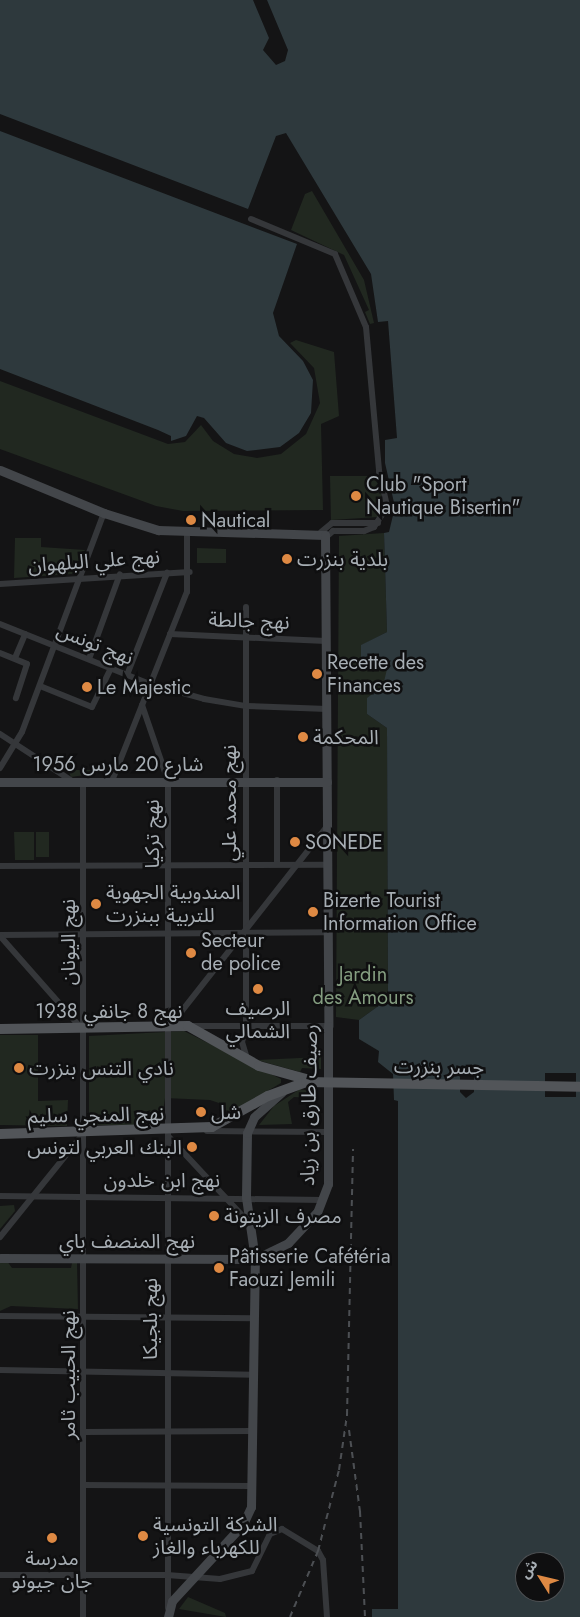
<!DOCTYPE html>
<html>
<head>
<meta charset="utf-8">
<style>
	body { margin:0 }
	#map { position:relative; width:580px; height:1617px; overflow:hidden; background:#141415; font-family:Jost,"Noto Sans Arabic",sans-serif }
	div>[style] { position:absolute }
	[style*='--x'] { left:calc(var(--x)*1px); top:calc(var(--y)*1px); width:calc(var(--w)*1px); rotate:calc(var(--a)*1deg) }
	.green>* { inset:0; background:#212820 }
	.water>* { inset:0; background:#2e393d }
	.street>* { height:6px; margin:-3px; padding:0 3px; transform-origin:3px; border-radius:3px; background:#35373a }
	.secondary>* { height:9px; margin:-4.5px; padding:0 4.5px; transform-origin:4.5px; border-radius:4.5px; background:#43464a }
	.primary>* { height:10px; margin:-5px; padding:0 5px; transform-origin:5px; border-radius:5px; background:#525559 }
	.rail>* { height:2px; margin-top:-1px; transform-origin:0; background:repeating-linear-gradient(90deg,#4c4f53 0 6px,transparent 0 11px) }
	.primary-bridge>* { height:10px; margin:-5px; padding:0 5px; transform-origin:5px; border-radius:5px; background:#525559 }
	.dots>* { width:14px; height:14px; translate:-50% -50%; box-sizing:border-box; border:2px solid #0f0f10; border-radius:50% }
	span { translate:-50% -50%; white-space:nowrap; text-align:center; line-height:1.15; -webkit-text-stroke:5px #0f0f10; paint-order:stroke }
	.poi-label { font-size:20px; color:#a7aeb4 }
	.left { translate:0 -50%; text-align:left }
	.right { translate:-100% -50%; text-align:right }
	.street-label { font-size:20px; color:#a7aeb4 }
	.park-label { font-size:20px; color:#849d80 }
	.north { position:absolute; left:515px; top:1552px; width:50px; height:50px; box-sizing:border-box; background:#0f0f10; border:1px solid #4c4f52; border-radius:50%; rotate:306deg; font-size:14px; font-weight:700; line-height:20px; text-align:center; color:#a7aeb4 }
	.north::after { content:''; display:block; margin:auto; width:18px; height:22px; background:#de8943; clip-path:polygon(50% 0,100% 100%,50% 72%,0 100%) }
</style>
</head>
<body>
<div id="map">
	<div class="green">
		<div style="clip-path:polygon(312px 191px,364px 280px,374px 323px,370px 324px,365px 312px,369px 310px,344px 255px,291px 230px,305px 194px)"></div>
		<div style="clip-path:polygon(296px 340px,334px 352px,339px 416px,321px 424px,323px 510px,183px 511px,156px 506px,0 449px,0 381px,168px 444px,185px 442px,201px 425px,213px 441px,234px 454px,257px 458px,281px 454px,306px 434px,320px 403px,314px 368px,290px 343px)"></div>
		<div style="clip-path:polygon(330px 476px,377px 476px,383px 504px,378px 517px,331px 520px)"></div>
		<div style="clip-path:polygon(384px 533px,387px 632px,362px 645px,361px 656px,387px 669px,388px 678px,367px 714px,387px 728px,388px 999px,359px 1020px,336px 1017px,339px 536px)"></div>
		<div style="clip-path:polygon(15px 538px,41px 538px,41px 547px,85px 550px,72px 574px,14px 578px)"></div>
		<div style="clip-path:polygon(197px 548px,226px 549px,226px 563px,197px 563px)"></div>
		<div style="clip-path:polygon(68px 770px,98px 770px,99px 773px,71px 777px)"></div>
		<div style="clip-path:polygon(14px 832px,34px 832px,34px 860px,15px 860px)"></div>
		<div style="clip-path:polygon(36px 832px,49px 832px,49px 857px,36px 857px)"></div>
		<div style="clip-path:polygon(184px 1031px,281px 1079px,281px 1083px,227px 1115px,225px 1105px,210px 1100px,165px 1098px,161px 1125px,89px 1125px,89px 1036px)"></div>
		<div style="clip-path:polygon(0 1035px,38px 1035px,38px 1101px,68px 1100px,67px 1126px,0 1125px)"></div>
		<div style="clip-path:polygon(321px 1057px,321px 1069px,302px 1068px,300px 1072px,257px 1060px)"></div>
		<div style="clip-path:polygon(300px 1089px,314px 1092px,314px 1098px,294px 1097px,288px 1102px,292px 1124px,259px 1125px,274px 1106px)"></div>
		<div style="clip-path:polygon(14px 1205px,15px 1211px,0 1229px,0 1206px)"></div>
		<div style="clip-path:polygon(7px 1261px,12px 1268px,71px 1268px,72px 1263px,77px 1263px,78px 1309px,11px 1306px,0 1311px,0 1262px)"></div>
		<div style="clip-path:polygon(188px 1597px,225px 1613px,226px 1617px,179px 1609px)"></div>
	</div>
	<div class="water">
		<div style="clip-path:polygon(evenodd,0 0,253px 0,269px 38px,263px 50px,276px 65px,285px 61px,288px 50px,267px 0,580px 0,580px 1617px,372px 1617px,372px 1609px,398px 1609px,398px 1101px,394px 1100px,393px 1074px,378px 1062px,379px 1051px,359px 1039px,359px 1020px,388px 999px,387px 728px,367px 714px,367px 698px,383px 686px,387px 669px,361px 657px,361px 645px,387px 632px,384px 533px,389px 532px,395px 507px,385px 463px,385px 440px,397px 438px,388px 321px,378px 322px,371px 274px,286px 133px,276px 136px,248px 209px,0 114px,0 0,467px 1070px,474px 1075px,474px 1092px,466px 1098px,460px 1092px,460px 1076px,467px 1070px,0 0,545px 1073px,576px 1073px,576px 1097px,545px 1097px,545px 1073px,0 0,525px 1562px,555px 1562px,555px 1592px,525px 1592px,525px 1562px)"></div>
		<div style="clip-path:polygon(0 131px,297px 244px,273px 313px,279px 336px,303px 361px,313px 380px,311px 413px,299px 433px,280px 447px,247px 451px,226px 443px,204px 418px,197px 416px,186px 436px,171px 441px,171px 436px,158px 430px,0 369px)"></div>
	</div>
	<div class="street">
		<div style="--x:251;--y:219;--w:91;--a:22.6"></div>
		<div style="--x:335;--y:254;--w:79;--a:67"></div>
		<div style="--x:366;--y:327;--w:145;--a:84.8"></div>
		<div style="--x:379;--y:471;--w:37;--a:77"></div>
		<div style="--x:387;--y:507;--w:24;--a:123"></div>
		<div style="--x:374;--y:527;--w:11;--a:158"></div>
		<div style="--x:364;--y:531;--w:31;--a:180"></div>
		<div style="--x:333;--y:531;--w:9;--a:139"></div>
		<div style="--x:321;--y:532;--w:14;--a:-39"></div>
		<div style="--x:332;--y:523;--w:46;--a:0"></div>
		<div style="--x:0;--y:584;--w:190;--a:-3.6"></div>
		<div style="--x:246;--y:607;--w:419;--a:90"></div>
		<div style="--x:246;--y:1026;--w:16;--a:104"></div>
		<div style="--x:242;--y:1042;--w:17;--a:73"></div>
		<div style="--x:0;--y:624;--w:162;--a:21.8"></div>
		<div style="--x:150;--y:684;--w:56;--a:15.5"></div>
		<div style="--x:204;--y:699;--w:43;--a:9.5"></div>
		<div style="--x:246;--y:706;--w:81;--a:2.1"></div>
		<div style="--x:170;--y:634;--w:156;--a:2.6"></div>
		<div style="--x:0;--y:653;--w:29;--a:22"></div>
		<div style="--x:27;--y:664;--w:36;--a:108"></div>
		<div style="--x:15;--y:658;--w:26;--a:-67"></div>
		<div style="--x:89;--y:659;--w:90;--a:-70"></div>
		<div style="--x:127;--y:675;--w:110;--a:-68.6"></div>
		<div style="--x:40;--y:686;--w:56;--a:22"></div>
		<div style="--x:92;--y:707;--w:43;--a:-64"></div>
		<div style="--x:142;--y:705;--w:80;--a:71.1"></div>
		<div style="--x:168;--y:781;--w:827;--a:90"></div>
		<div style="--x:0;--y:734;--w:86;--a:33.1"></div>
		<div style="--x:0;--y:768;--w:42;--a:-58.6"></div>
		<div style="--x:22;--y:732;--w:234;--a:-69.5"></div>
		<div style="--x:277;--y:780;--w:84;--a:90"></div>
		<div style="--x:112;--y:781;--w:203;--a:-68.4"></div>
		<div style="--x:187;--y:592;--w:59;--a:-90"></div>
		<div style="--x:0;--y:866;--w:328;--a:-0.2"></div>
		<div style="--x:0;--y:935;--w:328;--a:-0.5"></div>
		<div style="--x:0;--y:936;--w:123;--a:48.6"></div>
		<div style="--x:170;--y:1026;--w:252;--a:-51.8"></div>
		<div style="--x:191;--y:1026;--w:137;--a:0"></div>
		<div style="--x:207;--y:1131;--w:121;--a:0.5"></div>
		<div style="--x:169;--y:1137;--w:119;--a:47"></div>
		<div style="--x:0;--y:1196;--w:323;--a:0.7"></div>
		<div style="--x:0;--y:1237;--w:134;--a:-51.1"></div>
		<div style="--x:0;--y:1316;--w:254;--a:0.5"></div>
		<div style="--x:0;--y:1370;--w:253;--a:1.1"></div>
		<div style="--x:84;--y:1432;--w:168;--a:-0.3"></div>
		<div style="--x:83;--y:1485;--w:168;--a:0.3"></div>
		<div style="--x:0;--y:1575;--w:167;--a:0"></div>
		<div style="--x:167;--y:1575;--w:53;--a:4.3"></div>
		<div style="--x:220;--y:1579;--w:33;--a:-14"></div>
		<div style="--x:252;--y:1571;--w:41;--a:-64.1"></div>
		<div style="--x:270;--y:1534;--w:13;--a:-23"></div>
		<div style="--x:282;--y:1529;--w:42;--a:31.4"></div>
		<div style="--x:318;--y:1551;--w:10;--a:61"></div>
		<div style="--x:323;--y:1560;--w:57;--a:86"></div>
		<div style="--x:83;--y:1617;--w:835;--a:-90"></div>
	</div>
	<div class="secondary">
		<div style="--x:0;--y:470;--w:113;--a:22.5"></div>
		<div style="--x:104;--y:513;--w:57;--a:17.5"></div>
		<div style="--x:158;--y:530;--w:167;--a:1.7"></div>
		<div style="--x:325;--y:535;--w:491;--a:89.6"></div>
		<div style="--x:328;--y:1026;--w:158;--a:90"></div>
		<div style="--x:328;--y:1184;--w:30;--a:111"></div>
		<div style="--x:317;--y:1212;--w:42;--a:133.1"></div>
		<div style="--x:288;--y:1243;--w:37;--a:154"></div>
		<div style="--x:255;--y:1259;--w:255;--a:-179.8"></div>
		<div style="--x:0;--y:782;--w:327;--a:0"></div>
		<div style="--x:168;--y:1617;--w:16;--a:-76"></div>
		<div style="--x:172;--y:1601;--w:105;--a:-47.3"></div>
		<div style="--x:243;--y:1524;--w:19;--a:-65"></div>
		<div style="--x:251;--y:1507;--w:248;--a:-89.1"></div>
		<div style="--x:255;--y:1259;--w:63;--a:-98.3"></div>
		<div style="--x:246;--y:1197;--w:64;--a:-89.1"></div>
		<div style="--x:247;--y:1133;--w:17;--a:-66"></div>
		<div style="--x:254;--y:1117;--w:38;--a:-42"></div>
	</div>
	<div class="primary">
		<div style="--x:0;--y:1029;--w:188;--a:-0.9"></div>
		<div style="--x:188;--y:1026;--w:81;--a:29.4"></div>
		<div style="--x:259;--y:1066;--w:49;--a:15.5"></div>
		<div style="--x:0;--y:1134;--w:212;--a:-1.9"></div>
		<div style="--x:212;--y:1127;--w:64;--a:-29"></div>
		<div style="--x:268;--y:1096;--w:40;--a:-20.2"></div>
	</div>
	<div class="rail">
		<div style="--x:349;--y:1430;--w:82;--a:82.3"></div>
		<div style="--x:360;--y:1511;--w:106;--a:87.3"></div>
		<div style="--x:290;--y:1617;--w:72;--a:-67"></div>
		<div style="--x:318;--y:1551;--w:84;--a:-75.5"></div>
		<div style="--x:339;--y:1470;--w:56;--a:-81.7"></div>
		<div style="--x:347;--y:1415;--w:266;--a:-88.7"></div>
	</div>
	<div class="primary-bridge">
		<div style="--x:306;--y:1082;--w:274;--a:1"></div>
	</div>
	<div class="dots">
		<div style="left:356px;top:496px;background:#de8943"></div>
		<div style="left:191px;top:520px;background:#de8943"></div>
		<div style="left:287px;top:559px;background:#de8943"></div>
		<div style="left:317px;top:674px;background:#de8943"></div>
		<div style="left:87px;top:687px;background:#de8943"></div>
		<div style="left:303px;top:737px;background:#de8943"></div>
		<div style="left:295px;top:842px;background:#de8943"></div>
		<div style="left:96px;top:904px;background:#de8943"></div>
		<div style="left:313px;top:912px;background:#de8943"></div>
		<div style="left:191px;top:953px;background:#de8943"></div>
		<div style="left:258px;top:989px;background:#de8943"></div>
		<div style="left:19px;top:1068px;background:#de8943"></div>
		<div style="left:201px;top:1112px;background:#de8943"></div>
		<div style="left:192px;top:1147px;background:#de8943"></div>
		<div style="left:214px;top:1216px;background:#de8943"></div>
		<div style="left:219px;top:1268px;background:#de8943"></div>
		<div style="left:143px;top:1536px;background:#de8943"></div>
		<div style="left:52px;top:1538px;background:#de8943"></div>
	</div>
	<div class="poi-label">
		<span class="left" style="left:366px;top:496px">Club "Sport<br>Nautique Bisertin"</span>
		<span class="left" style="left:201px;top:520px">Nautical</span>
		<span class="left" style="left:297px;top:559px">بلدية بنزرت</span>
		<span class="left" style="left:327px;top:674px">Recette des<br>Finances</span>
		<span class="left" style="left:97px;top:687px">Le Majestic</span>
		<span class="left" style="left:313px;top:737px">المحكمة</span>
		<span class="left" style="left:305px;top:842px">SONEDE</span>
		<span class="left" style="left:106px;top:904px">المندوبية الجهوية<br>للتربية ببنزرت</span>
		<span class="left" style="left:323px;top:912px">Bizerte Tourist<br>Information Office</span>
		<span class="left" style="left:201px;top:952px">Secteur<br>de police</span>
		<span style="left:258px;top:1020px">الرصيف<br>الشمالي</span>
		<span class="left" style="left:29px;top:1068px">نادي التنس بنزرت</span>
		<span class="left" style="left:211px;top:1112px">شل</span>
		<span class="right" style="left:182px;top:1147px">البنك العربي لتونس</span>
		<span class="left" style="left:224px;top:1216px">مصرف الزيتونة</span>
		<span class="left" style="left:229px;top:1268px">Pâtisserie Cafétéria<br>Faouzi Jemili</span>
		<span class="left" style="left:153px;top:1536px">الشركة التونسية<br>للكهرباء والغاز</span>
		<span style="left:52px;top:1570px">مدرسة<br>جان جيونو</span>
	</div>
	<div class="street-label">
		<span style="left:94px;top:561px;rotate:-4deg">نهج علي البلهوان</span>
		<span style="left:249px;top:621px;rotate:2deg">نهج جالطة</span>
		<span style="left:95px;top:644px;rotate:22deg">نهج تونس</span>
		<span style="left:118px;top:764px">شارع 20 مارس 1956</span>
		<span style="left:229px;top:803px;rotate:-90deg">نهج محمد علي</span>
		<span style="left:152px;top:834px;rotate:-90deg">نهج تركيا</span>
		<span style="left:68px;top:942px;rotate:-90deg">نهج اليونان</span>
		<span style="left:109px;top:1011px">نهج 8 جانفي 1938</span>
		<span style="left:439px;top:1067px;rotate:1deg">جسر بنزرت</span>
		<span style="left:309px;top:1105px;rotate:-89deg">رصيف طارق بن زياد</span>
		<span style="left:96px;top:1115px;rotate:-1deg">نهج المنجي سليم</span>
		<span style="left:162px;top:1180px">نهج ابن خلدون</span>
		<span style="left:127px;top:1241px">نهج المنصف باي</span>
		<span style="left:150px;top:1319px;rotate:-90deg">نهج بلجيكا</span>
		<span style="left:68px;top:1375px;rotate:-90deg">نهج الحبيب ثامر</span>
	</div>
	<div class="park-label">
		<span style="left:363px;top:986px">Jardin<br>des Amours</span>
	</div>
	<div class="north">ش</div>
</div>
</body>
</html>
